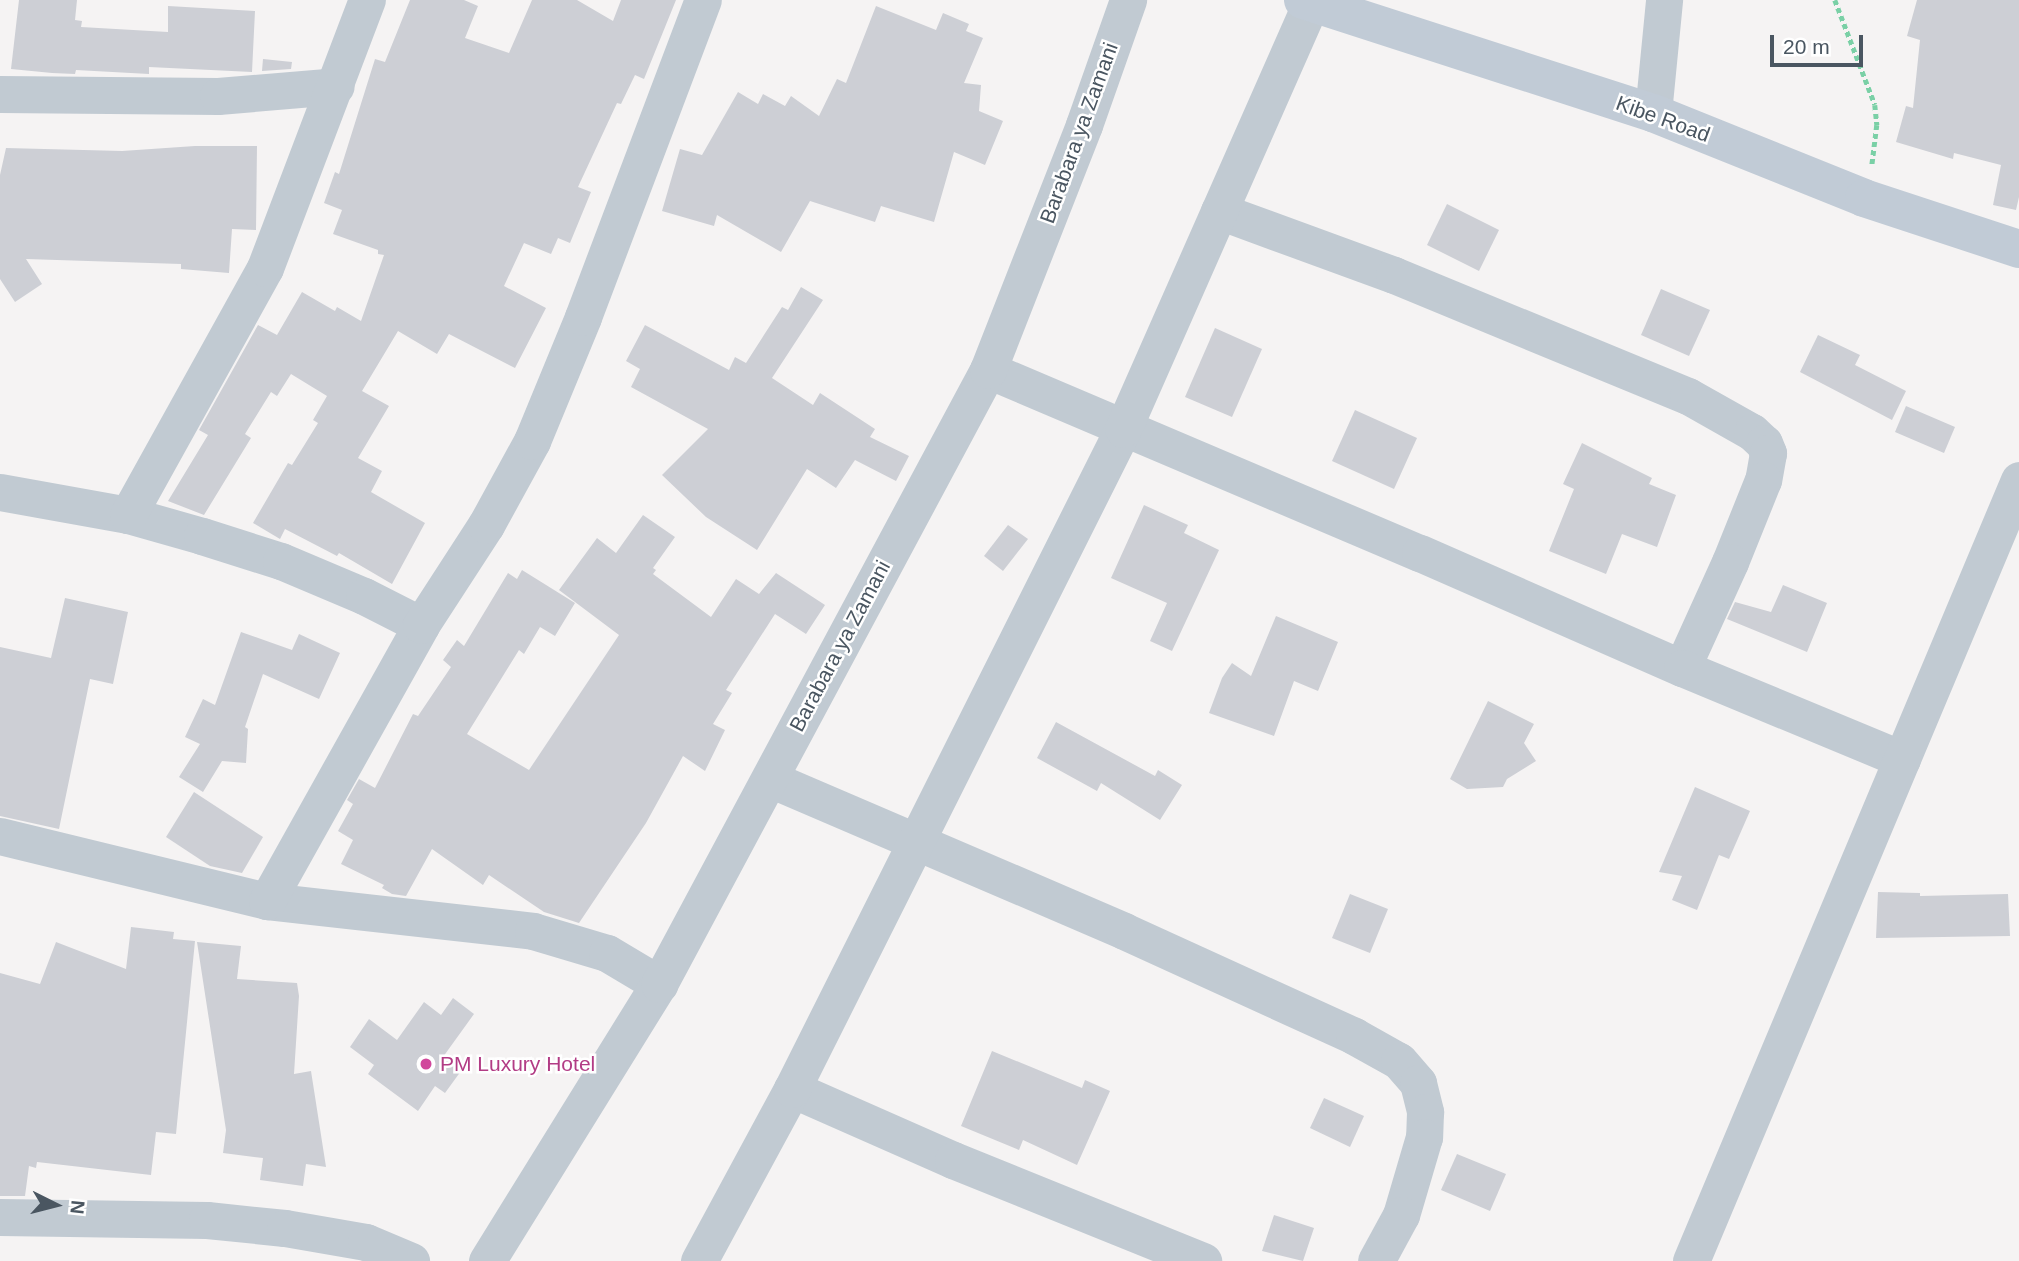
<!DOCTYPE html>
<html>
<head>
<meta charset="utf-8">
<style>
	body { margin:0 }
	#map { position:relative; width:2019px; height:1261px; overflow:hidden; background:#f5f3f3; font-family:Helvetica,sans-serif }
	div>[style] { position:absolute }
	[style*='--x'] { left:calc(var(--x)*1px); top:calc(var(--y)*1px); width:calc(var(--w)*1px); rotate:calc(var(--a)*1deg) }
	.building>* { inset:0; background:#cdcfd5 }
	.path>* { height:4.5px; margin-top:-2.25px; transform-origin:0; background:repeating-linear-gradient(90deg,#7ad0a6 0 5px,transparent 0 8.5px) }
	.street>* { height:37px; margin:-18.5px; padding:0 18.5px; transform-origin:18.5px; border-radius:18.5px; background:#c1cad2 }
	.secondary>* { height:38px; margin:-19px; padding:0 19px; transform-origin:19px; border-radius:19px; background:#c1cbd6 }
	.dots>* { width:19px; height:19px; translate:-50% -50%; box-sizing:border-box; border:4px solid #fff; border-radius:50% }
	span { translate:-50% -50%; white-space:nowrap; text-align:center; line-height:1.15; -webkit-text-stroke:5px #fff; paint-order:stroke }
	.street-label { font-size:21px; color:#4a5661 }
	.hotel-label { font-size:21px; color:#b23c85 }
	.left { translate:0 -50%; text-align:left }
	.north { position:absolute; left:21px; top:1170px; width:70px; height:70px; -webkit-text-stroke:5px #fff; paint-order:stroke; rotate:96deg; font-size:19px; font-weight:700; line-height:28px; text-align:center; color:#4a5661 }
	.north::after { content:''; display:block; margin:auto; width:24px; height:32px; background:#4a5661; clip-path:polygon(50% 0,100% 100%,50% 72%,0 100%) }
	.scale { position:absolute; left:1770px; top:35px; width:93px; height:32px; box-sizing:border-box; border:4px solid #4a5661; border-top:0; padding-left:9px; font-size:21px; line-height:24px; white-space:nowrap; color:#4a5661; -webkit-text-stroke:5px #fff; paint-order:stroke }
</style>
</head>
<body>
<div id="map">
	<div class="building">
		<div style="clip-path:polygon(19px 0,77px 0,75px 20px,82px 21px,81px 27px,168px 32px,168px 6px,255px 11px,252px 72px,149px 67px,149px 74px,76px 70px,75px 74px,52px 73px,11px 69px)"></div>
		<div style="clip-path:polygon(410px 0,464px 0,478px 6px,465px 38px,509px 53px,532px 0,577px 0,613px 21px,621px 0,676px 0,644px 79px,635px 75px,621px 104px,617px 103px,578px 187px,591px 192px,570px 243px,558px 238px,551px 254px,524px 243px,504px 286px,546px 308px,515px 368px,449px 334px,437px 354px,398px 331px,362px 391px,389px 406px,358px 458px,382px 471px,371px 492px,425px 523px,392px 584px,339px 553px,337px 556px,285px 529px,280px 539px,253px 523px,288px 463px,292px 465px,318px 423px,313px 420px,327px 396px,291px 374px,277px 396px,271px 392px,245px 434px,251px 438px,204px 515px,168px 501px,208px 435px,199px 430px,258px 325px,277px 335px,302px 292px,335px 311px,337px 307px,361px 321px,384px 255px,378px 254px,378px 250px,333px 234px,342px 210px,324px 203px,335px 172px,339px 174px,375px 59px,385px 62px)"></div>
		<div style="clip-path:polygon(1917px 0,2019px 0,2019px 197px,2016px 210px,1993px 205px,2001px 165px,1954px 153px,1953px 159px,1896px 142px,1906px 106px,1913px 108px,1920px 40px,1907px 36px)"></div>
		<div style="clip-path:polygon(876px 6px,936px 30px,943px 13px,969px 24px,966px 31px,983px 38px,964px 83px,981px 85px,979px 111px,1003px 121px,985px 165px,954px 152px,934px 222px,881px 206px,875px 222px,810px 201px,781px 252px,717px 215px,714px 226px,662px 211px,680px 149px,702px 155px,738px 92px,758px 104px,763px 94px,785px 106px,791px 96px,819px 116px,837px 79px,846px 83px)"></div>
		<div style="clip-path:polygon(263px 59px,292px 62px,291px 69px,262px 71px)"></div>
		<div style="clip-path:polygon(195px 146px,257px 146px,256px 230px,232px 229px,229px 273px,181px 269px,181px 264px,26px 259px,42px 284px,15px 302px,0 279px,0 175px,6px 148px,122px 151px)"></div>
		<div style="clip-path:polygon(1447px 204px,1499px 230px,1479px 271px,1427px 245px)"></div>
		<div style="clip-path:polygon(801px 287px,823px 300px,772px 378px,813px 405px,820px 393px,875px 429px,870px 437px,909px 456px,896px 481px,855px 460px,836px 488px,807px 469px,757px 550px,706px 517px,662px 475px,708px 429px,631px 387px,640px 369px,626px 361px,645px 325px,729px 370px,735px 357px,746px 363px,782px 307px,788px 310px)"></div>
		<div style="clip-path:polygon(1661px 289px,1710px 310px,1689px 356px,1641px 335px)"></div>
		<div style="clip-path:polygon(1215px 328px,1262px 349px,1232px 417px,1185px 397px)"></div>
		<div style="clip-path:polygon(1818px 335px,1860px 355px,1855px 365px,1906px 391px,1892px 420px,1800px 372px)"></div>
		<div style="clip-path:polygon(1906px 406px,1955px 427px,1944px 453px,1895px 432px)"></div>
		<div style="clip-path:polygon(1355px 410px,1417px 438px,1394px 489px,1332px 461px)"></div>
		<div style="clip-path:polygon(1582px 443px,1652px 478px,1649px 484px,1676px 495px,1657px 547px,1622px 534px,1606px 574px,1549px 551px,1574px 489px,1563px 484px)"></div>
		<div style="clip-path:polygon(1144px 505px,1188px 525px,1184px 533px,1219px 550px,1172px 651px,1150px 641px,1167px 603px,1111px 578px)"></div>
		<div style="clip-path:polygon(643px 515px,675px 537px,653px 568px,656px 570px,653px 574px,711px 617px,736px 579px,759px 594px,776px 573px,825px 605px,806px 634px,775px 614px,726px 690px,732px 693px,713px 724px,725px 730px,705px 771px,683px 756px,646px 823px,579px 923px,544px 912px,489px 875px,483px 885px,432px 849px,406px 896px,392px 894px,382px 888px,384px 885px,341px 864px,353px 840px,338px 831px,353px 804px,347px 800px,359px 779px,375px 788px,413px 714px,418px 716px,451px 667px,443px 660px,457px 640px,464px 646px,508px 573px,517px 579px,522px 570px,575px 603px,555px 636px,540px 627px,524px 654px,519px 650px,467px 734px,529px 770px,619px 635px,559px 590px,597px 538px,616px 553px)"></div>
		<div style="clip-path:polygon(1008px 525px,1028px 539px,1003px 571px,984px 556px)"></div>
		<div style="clip-path:polygon(1783px 585px,1827px 603px,1807px 652px,1727px 619px,1735px 602px,1771px 612px)"></div>
		<div style="clip-path:polygon(65px 598px,128px 612px,113px 684px,90px 679px,59px 829px,0 816px,0 647px,51px 658px)"></div>
		<div style="clip-path:polygon(1276px 616px,1338px 642px,1318px 691px,1294px 681px,1274px 736px,1209px 713px,1222px 678px,1232px 663px,1251px 676px)"></div>
		<div style="clip-path:polygon(241px 632px,292px 650px,299px 634px,340px 653px,319px 699px,263px 674px,245px 727px,248px 729px,246px 763px,222px 761px,203px 792px,179px 777px,200px 744px,185px 737px,203px 699px,215px 705px)"></div>
		<div style="clip-path:polygon(1488px 701px,1534px 724px,1524px 743px,1536px 761px,1507px 779px,1503px 787px,1467px 789px,1450px 779px)"></div>
		<div style="clip-path:polygon(1056px 722px,1155px 776px,1158px 770px,1182px 785px,1160px 820px,1101px 783px,1097px 791px,1037px 758px)"></div>
		<div style="clip-path:polygon(1695px 787px,1750px 811px,1729px 859px,1719px 855px,1697px 910px,1672px 900px,1682px 876px,1659px 872px)"></div>
		<div style="clip-path:polygon(194px 792px,263px 837px,242px 873px,210px 866px,166px 837px)"></div>
		<div style="clip-path:polygon(1878px 892px,1920px 893px,1920px 896px,2008px 894px,2010px 936px,1876px 938px)"></div>
		<div style="clip-path:polygon(1350px 894px,1388px 909px,1370px 953px,1332px 938px)"></div>
		<div style="clip-path:polygon(131px 927px,174px 932px,173px 939px,195px 941px,176px 1134px,156px 1132px,151px 1175px,37px 1162px,36px 1168px,29px 1166px,25px 1196px,0 1196px,0 973px,40px 984px,56px 942px,126px 969px)"></div>
		<div style="clip-path:polygon(197px 942px,241px 946px,237px 979px,297px 983px,299px 996px,294px 1074px,311px 1071px,326px 1167px,306px 1164px,303px 1186px,260px 1180px,263px 1158px,223px 1153px,226px 1130px)"></div>
		<div style="clip-path:polygon(453px 998px,474px 1014px,443px 1057px,461px 1071px,445px 1093px,435px 1086px,418px 1111px,368px 1074px,374px 1065px,350px 1047px,369px 1019px,397px 1040px,424px 1002px,441px 1015px)"></div>
		<div style="clip-path:polygon(992px 1051px,1082px 1088px,1085px 1080px,1110px 1091px,1077px 1165px,1023px 1140px,1019px 1150px,961px 1126px)"></div>
		<div style="clip-path:polygon(1324px 1098px,1364px 1116px,1350px 1147px,1310px 1128px)"></div>
		<div style="clip-path:polygon(1457px 1154px,1506px 1174px,1490px 1211px,1441px 1190px)"></div>
		<div style="clip-path:polygon(1274px 1215px,1314px 1228px,1303px 1261px,1262px 1251px)"></div>
	</div>
	<div class="path">
		<div style="--x:1835;--y:0;--w:112;--a:69.1"></div>
		<div style="--x:1875;--y:105;--w:20;--a:84"></div>
		<div style="--x:1877;--y:125;--w:41;--a:97"></div>
	</div>
	<div class="street">
		<div style="--x:0;--y:94;--w:218;--a:0.5"></div>
		<div style="--x:218;--y:96;--w:118;--a:-4.8"></div>
		<div style="--x:1653;--y:113;--w:114;--a:-84.4"></div>
		<div style="--x:1219;--y:211;--w:186;--a:20.1"></div>
		<div style="--x:1394;--y:275;--w:318;--a:22.4"></div>
		<div style="--x:1688;--y:396;--w:73;--a:29.4"></div>
		<div style="--x:1752;--y:432;--w:16;--a:43"></div>
		<div style="--x:1764;--y:443;--w:11;--a:68"></div>
		<div style="--x:1768;--y:453;--w:27;--a:100"></div>
		<div style="--x:1763;--y:480;--w:88;--a:111.9"></div>
		<div style="--x:1730;--y:562;--w:116;--a:114.4"></div>
		<div style="--x:988;--y:370;--w:469;--a:23"></div>
		<div style="--x:1420;--y:553;--w:286;--a:23.7"></div>
		<div style="--x:1682;--y:668;--w:238;--a:22.5"></div>
		<div style="--x:0;--y:492;--w:130;--a:10.2"></div>
		<div style="--x:128;--y:515;--w:77;--a:15.8"></div>
		<div style="--x:202;--y:536;--w:83;--a:17.6"></div>
		<div style="--x:281;--y:561;--w:90;--a:22.9"></div>
		<div style="--x:364;--y:596;--w:64;--a:27"></div>
		<div style="--x:128;--y:515;--w:282;--a:-61"></div>
		<div style="--x:265;--y:268;--w:287;--a:-69.2"></div>
		<div style="--x:770;--y:779;--w:385;--a:23.2"></div>
		<div style="--x:1124;--y:931;--w:253;--a:24.5"></div>
		<div style="--x:1354;--y:1036;--w:51;--a:29.1"></div>
		<div style="--x:1399;--y:1061;--w:29;--a:49"></div>
		<div style="--x:1418;--y:1083;--w:30;--a:76"></div>
		<div style="--x:1425;--y:1112;--w:25;--a:92"></div>
		<div style="--x:1424;--y:1137;--w:81;--a:106.4"></div>
		<div style="--x:1401;--y:1215;--w:52;--a:118.5"></div>
		<div style="--x:0;--y:836;--w:275;--a:13.7"></div>
		<div style="--x:267;--y:901;--w:268;--a:6.4"></div>
		<div style="--x:533;--y:931;--w:77;--a:16.6"></div>
		<div style="--x:607;--y:953;--w:61;--a:30.8"></div>
		<div style="--x:267;--y:901;--w:316;--a:-60.8"></div>
		<div style="--x:421;--y:625;--w:119;--a:-57"></div>
		<div style="--x:486;--y:525;--w:96;--a:-61.3"></div>
		<div style="--x:532;--y:441;--w:134;--a:-67.6"></div>
		<div style="--x:583;--y:317;--w:339;--a:-69.3"></div>
		<div style="--x:792;--y:1089;--w:176;--a:23.8"></div>
		<div style="--x:953;--y:1160;--w:270;--a:22"></div>
		<div style="--x:0;--y:1217;--w:207;--a:0.8"></div>
		<div style="--x:207;--y:1220;--w:78;--a:5.9"></div>
		<div style="--x:285;--y:1228;--w:82;--a:9.8"></div>
		<div style="--x:366;--y:1242;--w:49;--a:22.9"></div>
		<div style="--x:487;--y:1261;--w:326;--a:-58.2"></div>
		<div style="--x:659;--y:984;--w:697;--a:-61.82"></div>
		<div style="--x:988;--y:370;--w:263;--a:-68.6"></div>
		<div style="--x:1084;--y:125;--w:133;--a:-70.6"></div>
		<div style="--x:699;--y:1261;--w:196;--a:-61.6"></div>
		<div style="--x:792;--y:1089;--w:738;--a:-63.37"></div>
		<div style="--x:1123;--y:429;--w:467;--a:-66.2"></div>
		<div style="--x:1691;--y:1261;--w:847;--a:-67.22"></div>
	</div>
	<div class="secondary">
		<div style="--x:1303;--y:0;--w:368;--a:17.9"></div>
		<div style="--x:1653;--y:113;--w:227;--a:21.9"></div>
		<div style="--x:1864;--y:198;--w:163;--a:18.2"></div>
	</div>
	<div class="dots">
		<div style="left:426px;top:1064px;background:#d1479c"></div>
	</div>
	<div class="street-label">
		<span style="left:1663px;top:119px;rotate:20deg">Kibe Road</span>
		<span style="left:1079px;top:133px;rotate:-70deg">Barabara ya Zamani</span>
		<span style="left:840px;top:646px;rotate:-62deg">Barabara ya Zamani</span>
	</div>
	<div class="hotel-label">
		<span class="left" style="left:440px;top:1064px">PM Luxury Hotel</span>
	</div>
	<div class="north">N</div>
	<div class="scale">20 m</div>
</div>
</body>
</html>
